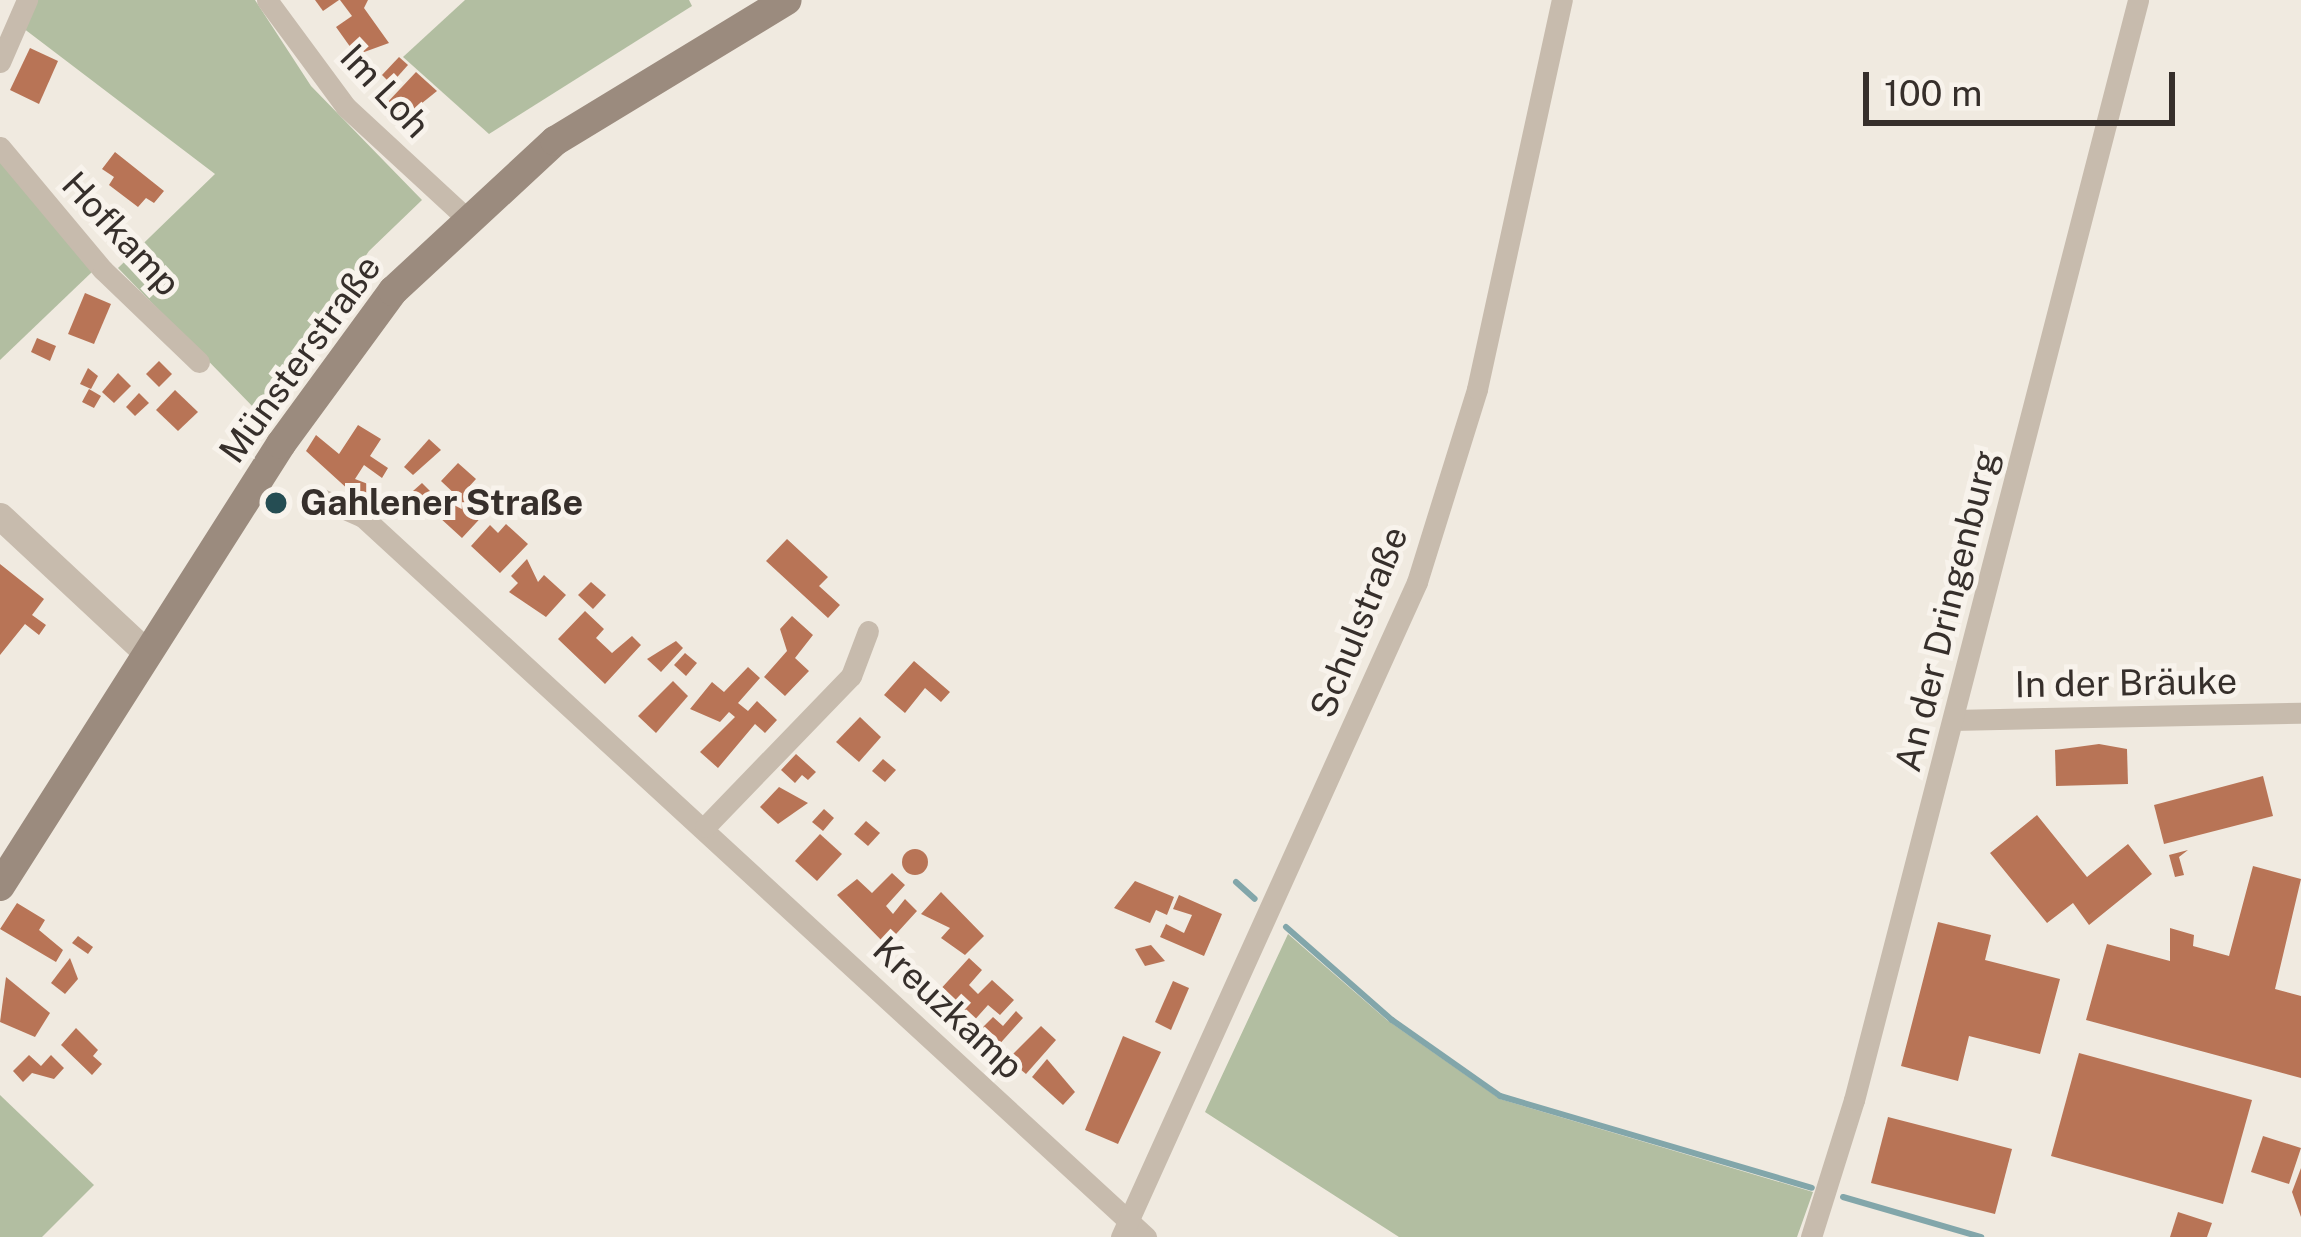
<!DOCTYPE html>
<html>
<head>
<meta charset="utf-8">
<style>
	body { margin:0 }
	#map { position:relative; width:2301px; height:1237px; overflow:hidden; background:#f0eae0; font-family:"Public Sans",sans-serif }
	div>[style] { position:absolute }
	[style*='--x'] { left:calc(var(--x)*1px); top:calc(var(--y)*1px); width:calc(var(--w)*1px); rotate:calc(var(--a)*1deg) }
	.green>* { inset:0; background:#b2bea1 }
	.stream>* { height:6px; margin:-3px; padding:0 3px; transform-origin:3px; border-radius:3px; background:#82a6aa }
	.building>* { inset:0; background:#b87456 }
	.round { border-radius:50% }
	.minor>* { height:21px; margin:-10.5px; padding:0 10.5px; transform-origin:10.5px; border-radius:10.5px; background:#c7bbad }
	.tertiary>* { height:27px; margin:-13.5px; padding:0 13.5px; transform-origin:13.5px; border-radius:13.5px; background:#c7bbad }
	.secondary>* { height:30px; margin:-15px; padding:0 15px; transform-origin:15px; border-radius:15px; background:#9b8b7e }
	.dots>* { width:33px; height:33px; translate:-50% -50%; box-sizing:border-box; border:6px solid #f8f3ec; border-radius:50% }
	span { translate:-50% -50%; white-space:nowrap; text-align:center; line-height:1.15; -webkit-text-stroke:10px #f8f3ec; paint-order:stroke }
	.street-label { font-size:36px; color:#362f2b }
	.poi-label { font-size:36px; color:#362f2b; font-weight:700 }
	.left { translate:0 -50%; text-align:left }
	.scale { position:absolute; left:1863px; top:72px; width:312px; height:54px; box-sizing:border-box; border:6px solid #362f2b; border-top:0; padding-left:15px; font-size:36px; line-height:42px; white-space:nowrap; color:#362f2b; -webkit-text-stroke:9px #f8f3ec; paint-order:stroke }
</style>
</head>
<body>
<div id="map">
	<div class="green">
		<div style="clip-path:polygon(36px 0,255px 0,311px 86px,422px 200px,369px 251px,259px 413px,118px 268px,215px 174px,23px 28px)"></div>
		<div style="clip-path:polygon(465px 0,689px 0,692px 6px,489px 134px,403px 57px)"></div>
		<div style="clip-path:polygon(0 158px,93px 271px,0 360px)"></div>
		<div style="clip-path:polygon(1288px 934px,1387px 1020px,1500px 1099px,1813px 1192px,1797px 1237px,1399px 1237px,1205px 1112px)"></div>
		<div style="clip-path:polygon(0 1095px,94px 1185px,42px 1237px,0 1237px)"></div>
	</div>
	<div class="stream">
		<div style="--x:1236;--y:882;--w:25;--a:42"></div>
		<div style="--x:1286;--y:927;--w:141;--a:41.3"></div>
		<div style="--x:1392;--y:1020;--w:132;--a:35.1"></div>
		<div style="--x:1500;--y:1096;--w:325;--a:16.4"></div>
		<div style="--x:1843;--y:1197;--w:144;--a:16.2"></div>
	</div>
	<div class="building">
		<div style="clip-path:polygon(315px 0,339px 0,323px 11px)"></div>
		<div style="clip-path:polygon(340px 0,368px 0,364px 8px,389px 43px,356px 55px,336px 27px,352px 16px)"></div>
		<div style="clip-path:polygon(30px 48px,58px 61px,39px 104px,10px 90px)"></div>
		<div style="clip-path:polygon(399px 57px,408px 65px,391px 84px,382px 75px)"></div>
		<div style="clip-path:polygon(416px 72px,437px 91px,401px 120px,385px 105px)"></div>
		<div style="clip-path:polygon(115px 152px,164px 191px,154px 203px,146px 198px,138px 207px,109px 185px,114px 177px,102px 169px)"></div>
		<div style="clip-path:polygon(85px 293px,111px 304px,94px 344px,68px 334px)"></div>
		<div style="clip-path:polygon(37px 338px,56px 346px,50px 361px,31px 352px)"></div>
		<div style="clip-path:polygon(159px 361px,172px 374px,159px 387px,146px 374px)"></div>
		<div style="clip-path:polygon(88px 368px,98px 376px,91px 389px,80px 384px)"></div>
		<div style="clip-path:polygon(118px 373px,131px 386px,114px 403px,102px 392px)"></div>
		<div style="clip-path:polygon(89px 389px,101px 396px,94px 408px,82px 402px)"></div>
		<div style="clip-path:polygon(175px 390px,198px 412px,178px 431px,156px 410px)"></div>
		<div style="clip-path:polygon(139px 393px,149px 403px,135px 416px,126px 407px)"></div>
		<div style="clip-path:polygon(358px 425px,381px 439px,370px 456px,388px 468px,382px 478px,364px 465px,355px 479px,373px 486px,362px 502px,306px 451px,316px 435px,339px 454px)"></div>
		<div style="clip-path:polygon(429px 439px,441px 450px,413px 475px,404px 467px)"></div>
		<div style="clip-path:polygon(458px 463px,476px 479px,466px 490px,488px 510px,462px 538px,439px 517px,458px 497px,441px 481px)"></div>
		<div style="clip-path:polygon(422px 483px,430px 491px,406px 517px,395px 507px)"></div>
		<div style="clip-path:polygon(506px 524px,528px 544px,500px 573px,471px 546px,490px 525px,498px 533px)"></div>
		<div style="clip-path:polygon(787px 539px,828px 577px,819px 586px,840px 605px,828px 618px,766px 561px)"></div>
		<div style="clip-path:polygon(527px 559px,538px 582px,544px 575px,566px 595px,546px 617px,509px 592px,518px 583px,511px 576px)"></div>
		<div style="clip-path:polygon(0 564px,44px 599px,32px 615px,46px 625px,39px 635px,25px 624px,0 655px)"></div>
		<div style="clip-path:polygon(591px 582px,606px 595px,593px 609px,578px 595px)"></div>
		<div style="clip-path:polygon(585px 611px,604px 629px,596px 638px,612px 653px,632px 636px,641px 645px,605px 684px,558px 639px)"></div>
		<div style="clip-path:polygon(792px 616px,813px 635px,795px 658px,809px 671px,785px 696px,764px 677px,787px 651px,780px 629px)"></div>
		<div style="clip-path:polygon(676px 641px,683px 648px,661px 672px,647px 659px)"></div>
		<div style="clip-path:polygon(685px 653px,697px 663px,686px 676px,674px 665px)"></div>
		<div style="clip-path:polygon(914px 661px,950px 692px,941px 702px,925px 688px,905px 713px,884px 695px)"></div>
		<div style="clip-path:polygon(748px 667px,760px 678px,738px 703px,748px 711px,757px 701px,777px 720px,765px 733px,755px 724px,718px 768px,700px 752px,735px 717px,729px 712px,720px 722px,690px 709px,712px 682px,724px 692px)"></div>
		<div style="clip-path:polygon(673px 681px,688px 696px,656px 733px,638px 716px)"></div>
		<div style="clip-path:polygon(860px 717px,881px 737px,859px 762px,836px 742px)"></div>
		<div style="clip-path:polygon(2099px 744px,2127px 749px,2128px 784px,2056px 786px,2055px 750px)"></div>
		<div style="clip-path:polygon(796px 754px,816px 772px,808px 780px,802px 775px,795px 783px,781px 770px)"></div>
		<div style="clip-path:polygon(883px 759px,896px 770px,885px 782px,872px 771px)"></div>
		<div style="clip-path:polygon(2263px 776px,2273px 816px,2164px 844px,2154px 805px)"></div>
		<div style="clip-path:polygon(779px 787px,808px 803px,778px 824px,760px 807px)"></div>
		<div style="clip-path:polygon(824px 809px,834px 818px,823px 831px,812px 822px)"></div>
		<div style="clip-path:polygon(2037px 815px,2087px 877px,2128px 844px,2152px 874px,2089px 925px,2073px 903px,2047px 923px,1990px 853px)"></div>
		<div style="clip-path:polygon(866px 821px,880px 833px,868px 846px,854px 834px)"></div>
		<div style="clip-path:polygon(820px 834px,842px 854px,817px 881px,795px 861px)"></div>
		<div class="round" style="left:902px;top:849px;width:26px;height:26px"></div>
		<div style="clip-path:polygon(2188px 850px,2179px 857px,2184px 875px,2175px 877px,2169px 855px)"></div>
		<div style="clip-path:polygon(2253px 866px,2301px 879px,2275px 989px,2301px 996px,2301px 1078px,2086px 1020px,2107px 944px,2170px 961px,2170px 928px,2194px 935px,2193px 946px,2229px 956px)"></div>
		<div style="clip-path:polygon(892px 873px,905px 885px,886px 906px,893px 914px,905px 899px,917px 911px,886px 945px,837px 895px,857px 879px,872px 893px)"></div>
		<div style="clip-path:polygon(1135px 881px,1174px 897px,1167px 915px,1156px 910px,1150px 923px,1114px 908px)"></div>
		<div style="clip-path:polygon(941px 892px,984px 936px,965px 955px,941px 938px,950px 928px,921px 914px)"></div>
		<div style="clip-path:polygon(1179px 895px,1222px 914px,1204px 956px,1160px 937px,1166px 924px,1184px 933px,1192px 915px,1173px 909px)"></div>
		<div style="clip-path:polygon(17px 903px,45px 920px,39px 930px,63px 950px,56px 962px,0 929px)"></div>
		<div style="clip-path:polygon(1938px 922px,1991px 935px,1985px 960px,2060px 979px,2040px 1054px,1969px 1036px,1958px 1081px,1901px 1066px)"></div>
		<div style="clip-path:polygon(78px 936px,93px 947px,88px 954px,72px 943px)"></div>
		<div style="clip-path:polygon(1151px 945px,1165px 961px,1145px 966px,1135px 949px)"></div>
		<div style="clip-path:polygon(70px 958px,78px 979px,65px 994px,51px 983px)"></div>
		<div style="clip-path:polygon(969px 958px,982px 970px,969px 985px,978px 994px,992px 980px,1014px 1000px,1000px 1015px,988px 1005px,971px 1024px,937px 993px)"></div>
		<div style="clip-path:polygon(6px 977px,50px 1013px,35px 1037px,0 1022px)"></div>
		<div style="clip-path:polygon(1173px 981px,1189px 988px,1171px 1030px,1155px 1022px)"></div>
		<div style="clip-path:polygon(1016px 1011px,1023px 1018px,996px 1048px,979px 1031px,993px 1017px,1003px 1026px)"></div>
		<div style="clip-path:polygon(1041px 1026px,1056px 1040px,1026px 1074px,1008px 1059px)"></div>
		<div style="clip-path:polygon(76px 1028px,98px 1050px,93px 1056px,102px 1064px,92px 1075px,61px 1045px)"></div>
		<div style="clip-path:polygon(1123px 1036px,1161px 1052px,1118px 1144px,1085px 1130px)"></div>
		<div style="clip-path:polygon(2079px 1053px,2252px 1100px,2223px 1204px,2051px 1156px)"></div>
		<div style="clip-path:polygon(29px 1055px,41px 1066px,51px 1055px,64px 1068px,54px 1079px,32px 1073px,23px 1082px,13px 1071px)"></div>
		<div style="clip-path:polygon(1047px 1059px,1075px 1092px,1063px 1105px,1032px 1077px)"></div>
		<div style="clip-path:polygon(1888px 1117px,2012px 1149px,1995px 1214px,1871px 1183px)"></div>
		<div style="clip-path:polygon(2263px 1136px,2301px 1148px,2289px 1184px,2251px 1172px)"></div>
		<div style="clip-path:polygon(2301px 1168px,2301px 1217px,2292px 1192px)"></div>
		<div style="clip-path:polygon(2178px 1212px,2212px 1223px,2207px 1237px,2170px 1237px)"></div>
	</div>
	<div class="minor">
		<div style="--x:267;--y:0;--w:133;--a:53.6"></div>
		<div style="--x:346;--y:107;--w:162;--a:42.7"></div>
		<div style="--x:0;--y:62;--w:68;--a:-66.5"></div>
		<div style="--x:0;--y:147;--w:160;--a:50.1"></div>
		<div style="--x:103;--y:270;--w:133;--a:43.8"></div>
		<div style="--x:322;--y:499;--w:45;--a:23.7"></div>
		<div style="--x:363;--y:517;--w:1064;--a:42.6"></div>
		<div style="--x:1953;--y:720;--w:348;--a:-1.2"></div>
		<div style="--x:705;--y:827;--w:210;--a:-46"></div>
		<div style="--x:851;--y:676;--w:48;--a:-69.3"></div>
		<div style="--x:1121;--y:1237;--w:719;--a:-65.68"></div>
		<div style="--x:1417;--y:582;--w:202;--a:-72.7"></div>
		<div style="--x:1477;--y:389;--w:398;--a:-77.7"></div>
		<div style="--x:1811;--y:1237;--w:144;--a:-72.6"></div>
		<div style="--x:1854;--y:1100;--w:1136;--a:-75.52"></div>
	</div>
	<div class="tertiary">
		<div style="--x:0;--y:516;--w:201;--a:43"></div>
	</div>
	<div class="secondary">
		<div style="--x:0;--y:886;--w:524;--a:-57.55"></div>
		<div style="--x:281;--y:444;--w:190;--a:-53.8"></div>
		<div style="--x:393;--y:291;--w:221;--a:-42.8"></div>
		<div style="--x:555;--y:141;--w:271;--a:-31.3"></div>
	</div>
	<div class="dots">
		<div style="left:276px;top:503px;background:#254d53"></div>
	</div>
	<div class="street-label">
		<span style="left:385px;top:91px;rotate:47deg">Im Loh</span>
		<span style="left:121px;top:234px;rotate:47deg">Hofkamp</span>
		<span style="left:300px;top:359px;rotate:-54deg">Münsterstraße</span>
		<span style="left:1947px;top:611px;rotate:-76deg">An der Dringenburg</span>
		<span style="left:1359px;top:622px;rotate:-68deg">Schulstraße</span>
		<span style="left:2126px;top:683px;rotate:-1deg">In der Bräuke</span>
		<span style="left:948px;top:1008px;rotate:43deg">Kreuzkamp</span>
	</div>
	<div class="poi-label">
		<span class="left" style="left:300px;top:503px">Gahlener Straße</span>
	</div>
	<div class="scale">100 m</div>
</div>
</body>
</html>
